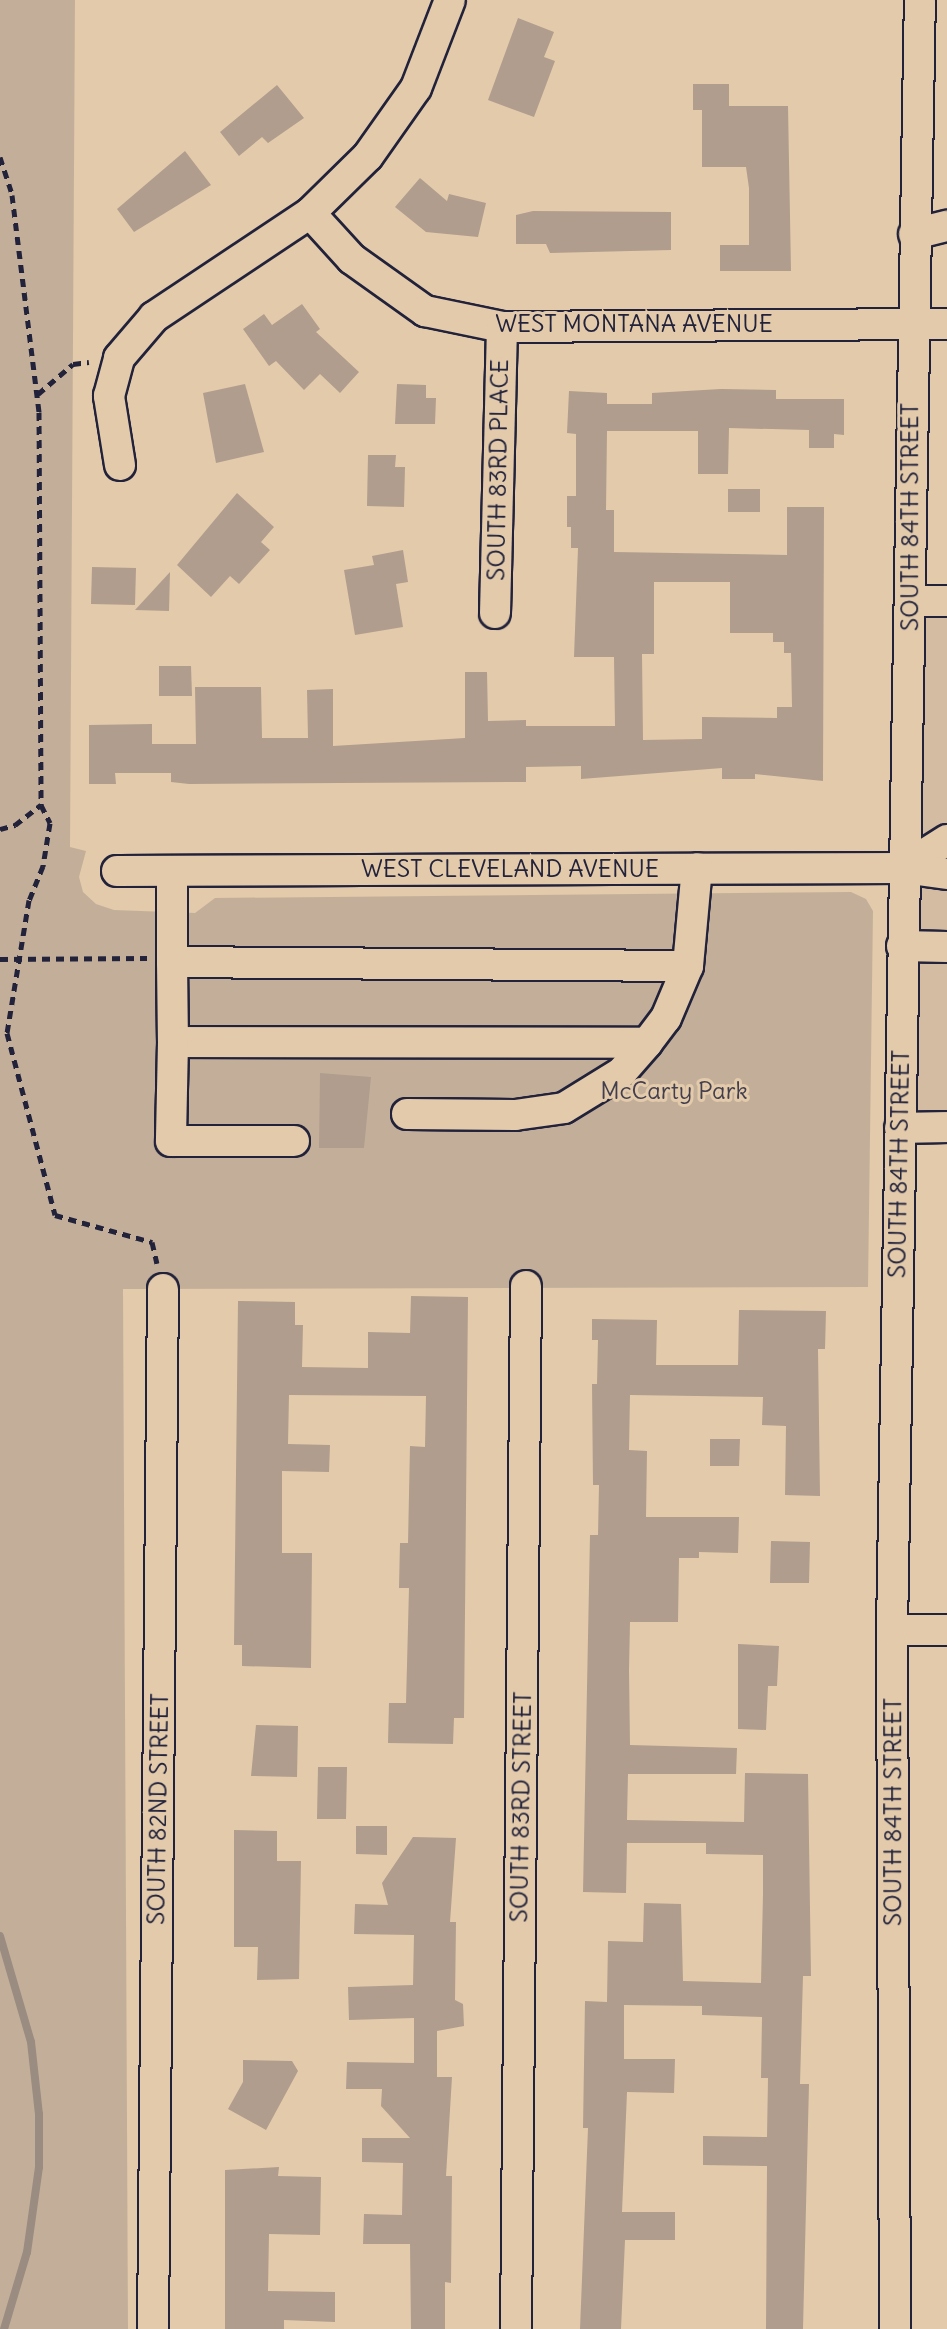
<!DOCTYPE html>
<html>
<head>
<meta charset="utf-8">
<style>
	body { margin:0 }
	#map { position:relative; width:947px; height:2329px; overflow:hidden; background:#e2caab; font-family:Delius,sans-serif }
	div>[style] { position:absolute }
	[style*='--x'] { left:calc(var(--x)*1px); top:calc(var(--y)*1px); width:calc(var(--w)*1px); rotate:calc(var(--a)*1deg) }
	.built>* { inset:0; background:#d3bca2 }
	.green>* { inset:0; background:#c3af99 }
	.stream>* { height:8px; margin:-4px; padding:0 4px; transform-origin:4px; border-radius:4px; background:#9b8c82 }
	.building>* { inset:0; background:#b09d8e }
	.path>* { height:5px; margin-top:-2.5px; transform-origin:0; background:repeating-linear-gradient(90deg,#22223b 0 8px,transparent 0 14px) }
	.roads { filter:drop-shadow(2px 0 #22223b) drop-shadow(-2px 0 #22223b) drop-shadow(0 2px #22223b) drop-shadow(0 -2px #22223b) }
	.minor>* { height:30px; margin:-15px; padding:0 15px; transform-origin:15px; border-radius:15px; background:#e2caab }
	span { translate:-50% -50%; white-space:nowrap; text-align:center; line-height:1.15; -webkit-text-stroke:6px #e2caab; paint-order:stroke }
	.street-label { font-size:24px; color:#22223b }
	.park-label { font-size:24px; color:#423e4e }
</style>
</head>
<body>
<div id="map">
	<div class="built">
		<div style="clip-path:polygon(910px 601px,947px 601px,947px 840px,904px 867px,947px 874px,947px 1127px,900px 1128px,903px 868px)"></div>
	</div>
	<div class="green">
		<div style="clip-path:polygon(0 0,75px 0,70px 847px,86px 851px,79px 877px,83px 892px,96px 904px,114px 910px,195px 913px,215px 898px,851px 892px,866px 899px,873px 911px,868px 1287px,123px 1289px,128px 2329px,0 2329px)"></div>
	</div>
	<div class="stream">
		<div style="--x:0;--y:1936;--w:110;--a:73.7"></div>
		<div style="--x:31;--y:2042;--w:72;--a:83.7"></div>
		<div style="--x:39;--y:2114;--w:53;--a:90"></div>
		<div style="--x:39;--y:2167;--w:86;--a:98"></div>
		<div style="--x:27;--y:2252;--w:80;--a:106.6"></div>
	</div>
	<div class="building">
		<div style="clip-path:polygon(518px 18px,554px 32px,544px 57px,555px 61px,534px 117px,488px 100px)"></div>
		<div style="clip-path:polygon(693px 84px,729px 84px,729px 106px,788px 106px,791px 271px,720px 271px,720px 245px,749px 245px,749px 188px,746px 167px,702px 167px,702px 110px,693px 110px)"></div>
		<div style="clip-path:polygon(277px 85px,304px 118px,268px 143px,262px 137px,239px 156px,220px 132px)"></div>
		<div style="clip-path:polygon(185px 151px,211px 185px,134px 232px,117px 209px)"></div>
		<div style="clip-path:polygon(420px 178px,447px 201px,449px 194px,486px 203px,478px 237px,426px 232px,395px 207px)"></div>
		<div style="clip-path:polygon(533px 211px,671px 212px,671px 250px,550px 253px,546px 244px,516px 244px,516px 215px)"></div>
		<div style="clip-path:polygon(302px 304px,320px 329px,316px 332px,359px 372px,340px 393px,320px 374px,304px 390px,276px 361px,269px 366px,243px 329px,264px 314px,272px 325px)"></div>
		<div style="clip-path:polygon(245px 384px,264px 452px,216px 463px,203px 393px)"></div>
		<div style="clip-path:polygon(397px 384px,426px 385px,426px 398px,436px 398px,435px 424px,395px 424px)"></div>
		<div style="clip-path:polygon(evenodd,721px 389px,776px 390px,776px 399px,844px 399px,844px 435px,834px 434px,834px 448px,809px 448px,809px 430px,729px 428px,728px 474px,698px 474px,698px 431px,607px 431px,606px 510px,614px 510px,614px 552px,787px 555px,787px 507px,824px 507px,823px 781px,755px 774px,755px 779px,722px 779px,722px 768px,581px 779px,581px 766px,526px 767px,526px 782px,189px 784px,171px 782px,171px 773px,115px 773px,116px 784px,89px 784px,89px 725px,152px 724px,152px 744px,196px 744px,195px 687px,261px 687px,262px 738px,308px 738px,307px 690px,333px 689px,333px 746px,465px 738px,465px 672px,487px 672px,488px 721px,526px 720px,526px 726px,615px 726px,614px 657px,574px 657px,578px 548px,571px 548px,571px 527px,567px 527px,567px 496px,576px 496px,576px 434px,567px 433px,569px 391px,607px 393px,607px 404px,652px 404px,652px 393px,721px 389px,654px 582px,730px 582px,730px 633px,773px 633px,773px 642px,784px 642px,784px 653px,791px 653px,792px 707px,777px 707px,777px 718px,702px 717px,702px 739px,643px 740px,642px 654px,654px 654px,654px 582px)"></div>
		<div style="clip-path:polygon(368px 455px,396px 455px,395px 467px,405px 467px,404px 507px,367px 506px)"></div>
		<div style="clip-path:polygon(728px 489px,760px 489px,760px 512px,728px 512px)"></div>
		<div style="clip-path:polygon(237px 493px,274px 527px,261px 542px,270px 550px,239px 584px,230px 576px,211px 597px,177px 565px)"></div>
		<div style="clip-path:polygon(403px 550px,408px 582px,396px 584px,403px 627px,355px 635px,344px 570px,374px 565px,372px 556px)"></div>
		<div style="clip-path:polygon(92px 567px,136px 568px,135px 605px,91px 604px)"></div>
		<div style="clip-path:polygon(170px 572px,169px 611px,135px 610px)"></div>
		<div style="clip-path:polygon(159px 666px,191px 666px,192px 696px,159px 696px)"></div>
		<div style="clip-path:polygon(320px 1073px,371px 1077px,364px 1148px,319px 1148px)"></div>
		<div style="clip-path:polygon(411px 1296px,468px 1297px,464px 1718px,454px 1718px,453px 1744px,388px 1743px,389px 1703px,406px 1703px,409px 1588px,399px 1588px,400px 1543px,408px 1543px,410px 1446px,425px 1447px,426px 1396px,289px 1395px,288px 1444px,330px 1445px,329px 1472px,282px 1471px,282px 1553px,312px 1553px,311px 1668px,242px 1666px,242px 1645px,234px 1645px,238px 1301px,295px 1302px,295px 1325px,303px 1325px,302px 1367px,368px 1368px,368px 1332px,410px 1333px)"></div>
		<div style="clip-path:polygon(739px 1310px,826px 1311px,825px 1349px,818px 1349px,820px 1496px,785px 1495px,786px 1426px,762px 1425px,763px 1397px,630px 1395px,629px 1450px,647px 1451px,646px 1517px,739px 1517px,738px 1553px,699px 1552px,699px 1558px,679px 1558px,678px 1622px,630px 1622px,629px 1670px,630px 1745px,737px 1748px,736px 1774px,628px 1774px,627px 1820px,744px 1822px,745px 1773px,808px 1774px,811px 1976px,803px 1976px,800px 2084px,809px 2084px,803px 2329px,766px 2329px,767px 2166px,703px 2165px,703px 2136px,767px 2137px,768px 2078px,761px 2078px,762px 2017px,702px 2015px,702px 2006px,624px 2005px,624px 2059px,675px 2059px,674px 2093px,627px 2092px,622px 2212px,675px 2212px,675px 2240px,625px 2240px,621px 2329px,580px 2329px,588px 2128px,583px 2128px,585px 2001px,607px 2002px,608px 1941px,643px 1942px,644px 1903px,681px 1904px,683px 1981px,761px 1983px,763px 1894px,763px 1855px,706px 1854px,706px 1843px,627px 1843px,626px 1893px,583px 1892px,590px 1535px,598px 1535px,599px 1485px,593px 1485px,592px 1384px,597px 1384px,598px 1340px,592px 1340px,592px 1319px,657px 1320px,656px 1365px,738px 1365px)"></div>
		<div style="clip-path:polygon(710px 1439px,740px 1439px,739px 1466px,710px 1466px)"></div>
		<div style="clip-path:polygon(771px 1541px,810px 1542px,809px 1583px,770px 1583px)"></div>
		<div style="clip-path:polygon(738px 1644px,779px 1646px,777px 1686px,768px 1686px,766px 1730px,738px 1729px)"></div>
		<div style="clip-path:polygon(256px 1725px,298px 1726px,297px 1777px,251px 1776px)"></div>
		<div style="clip-path:polygon(318px 1767px,347px 1767px,346px 1819px,317px 1819px)"></div>
		<div style="clip-path:polygon(356px 1826px,387px 1826px,387px 1855px,356px 1854px)"></div>
		<div style="clip-path:polygon(234px 1830px,277px 1831px,277px 1861px,301px 1861px,299px 1979px,257px 1980px,258px 1947px,234px 1947px)"></div>
		<div style="clip-path:polygon(413px 1837px,456px 1838px,450px 1922px,456px 1922px,455px 2000px,463px 2004px,464px 2026px,437px 2031px,437px 2077px,452px 2077px,446px 2176px,452px 2176px,451px 2283px,445px 2282px,445px 2329px,411px 2329px,410px 2244px,363px 2244px,364px 2214px,402px 2215px,403px 2163px,362px 2162px,362px 2138px,410px 2138px,381px 2106px,382px 2089px,346px 2089px,347px 2062px,414px 2063px,414px 2018px,349px 2020px,348px 1987px,413px 1985px,414px 1935px,354px 1934px,355px 1904px,388px 1905px,382px 1883px)"></div>
		<div style="clip-path:polygon(243px 2060px,292px 2061px,298px 2071px,266px 2130px,228px 2109px,243px 2082px)"></div>
		<div style="clip-path:polygon(279px 2167px,278px 2176px,321px 2177px,320px 2235px,269px 2234px,268px 2291px,335px 2292px,335px 2322px,284px 2320px,284px 2329px,225px 2329px,225px 2170px)"></div>
	</div>
	<div class="path">
		<div style="--x:0;--y:157;--w:40;--a:72"></div>
		<div style="--x:12;--y:195;--w:219;--a:82.9"></div>
		<div style="--x:39;--y:412;--w:393;--a:89.7"></div>
		<div style="--x:41;--y:805;--w:20;--a:63"></div>
		<div style="--x:50;--y:823;--w:44;--a:99.2"></div>
		<div style="--x:43;--y:866;--w:37;--a:112"></div>
		<div style="--x:29;--y:900;--w:135;--a:99.4"></div>
		<div style="--x:7;--y:1033;--w:188;--a:75.2"></div>
		<div style="--x:55;--y:1215;--w:101;--a:15.6"></div>
		<div style="--x:152;--y:1242;--w:22;--a:77"></div>
		<div style="--x:38;--y:394;--w:46;--a:-40.6"></div>
		<div style="--x:73;--y:364;--w:16;--a:-7"></div>
		<div style="--x:0;--y:829;--w:16;--a:-15"></div>
		<div style="--x:15;--y:825;--w:33;--a:-38"></div>
		<div style="--x:0;--y:959;--w:147;--a:-0.4"></div>
	</div>
	<div class="roads">
		<div class="minor">
			<div style="--x:310;--y:213;--w:62;--a:47.6"></div>
			<div style="--x:352;--y:259;--w:90;--a:35.5"></div>
			<div style="--x:425;--y:311;--w:79;--a:11.7"></div>
			<div style="--x:502;--y:327;--w:445;--a:-0.4"></div>
			<div style="--x:914;--y:234;--w:34;--a:-14"></div>
			<div style="--x:120;--y:465;--w:70;--a:-99.1"></div>
			<div style="--x:109;--y:396;--w:39;--a:-75"></div>
			<div style="--x:119;--y:358;--w:54;--a:-49.5"></div>
			<div style="--x:154;--y:317;--w:187;--a:-33.7"></div>
			<div style="--x:310;--y:213;--w:81;--a:-44.5"></div>
			<div style="--x:368;--y:156;--w:83;--a:-54.8"></div>
			<div style="--x:416;--y:88;--w:94;--a:-68.9"></div>
			<div style="--x:910;--y:601;--w:37;--a:0"></div>
			<div style="--x:495;--y:613;--w:286;--a:-88.6"></div>
			<div style="--x:903;--y:868;--w:52;--a:-32.5"></div>
			<div style="--x:117;--y:871;--w:786;--a:-0.22"></div>
			<div style="--x:903;--y:868;--w:44;--a:7.8"></div>
			<div style="--x:172;--y:871;--w:91;--a:90"></div>
			<div style="--x:172;--y:962;--w:80;--a:89.3"></div>
			<div style="--x:173;--y:1042;--w:474;--a:0.1"></div>
			<div style="--x:647;--y:1043;--w:31;--a:-53"></div>
			<div style="--x:666;--y:1018;--w:56;--a:-67.1"></div>
			<div style="--x:688;--y:966;--w:516;--a:-179.56"></div>
			<div style="--x:902;--y:946;--w:45;--a:1.3"></div>
			<div style="--x:688;--y:966;--w:98;--a:-84.8"></div>
			<div style="--x:173;--y:1042;--w:99;--a:91.2"></div>
			<div style="--x:171;--y:1141;--w:123;--a:0"></div>
			<div style="--x:407;--y:1114;--w:108;--a:0.5"></div>
			<div style="--x:515;--y:1115;--w:49;--a:-8.1"></div>
			<div style="--x:564;--y:1108;--w:67;--a:-31.6"></div>
			<div style="--x:621;--y:1073;--w:40;--a:-49"></div>
			<div style="--x:900;--y:1128;--w:47;--a:-1.2"></div>
			<div style="--x:892;--y:1630;--w:55;--a:0"></div>
			<div style="--x:153;--y:2329;--w:1040;--a:-89.45"></div>
			<div style="--x:516;--y:2329;--w:1043;--a:-89.45"></div>
			<div style="--x:895;--y:2329;--w:699;--a:-90.25"></div>
			<div style="--x:892;--y:1630;--w:1630;--a:-89.02"></div>
		</div>
	</div>
	<div class="street-label">
		<span style="left:634px;top:324px">WEST MONTANA AVENUE</span>
		<span style="left:498px;top:470px;rotate:-89deg">SOUTH 83RD PLACE</span>
		<span style="left:910px;top:517px;rotate:-90deg">SOUTH 84TH STREET</span>
		<span style="left:510px;top:869px">WEST CLEVELAND AVENUE</span>
		<span style="left:899px;top:1164px;rotate:-89deg">SOUTH 84TH STREET</span>
		<span style="left:521px;top:1807px;rotate:-89deg">SOUTH 83RD STREET</span>
		<span style="left:158px;top:1809px;rotate:-89deg">SOUTH 82ND STREET</span>
		<span style="left:893px;top:1812px;rotate:-90deg">SOUTH 84TH STREET</span>
	</div>
	<div class="park-label">
		<span style="left:674px;top:1091px">McCarty Park</span>
	</div>
</div>
</body>
</html>
